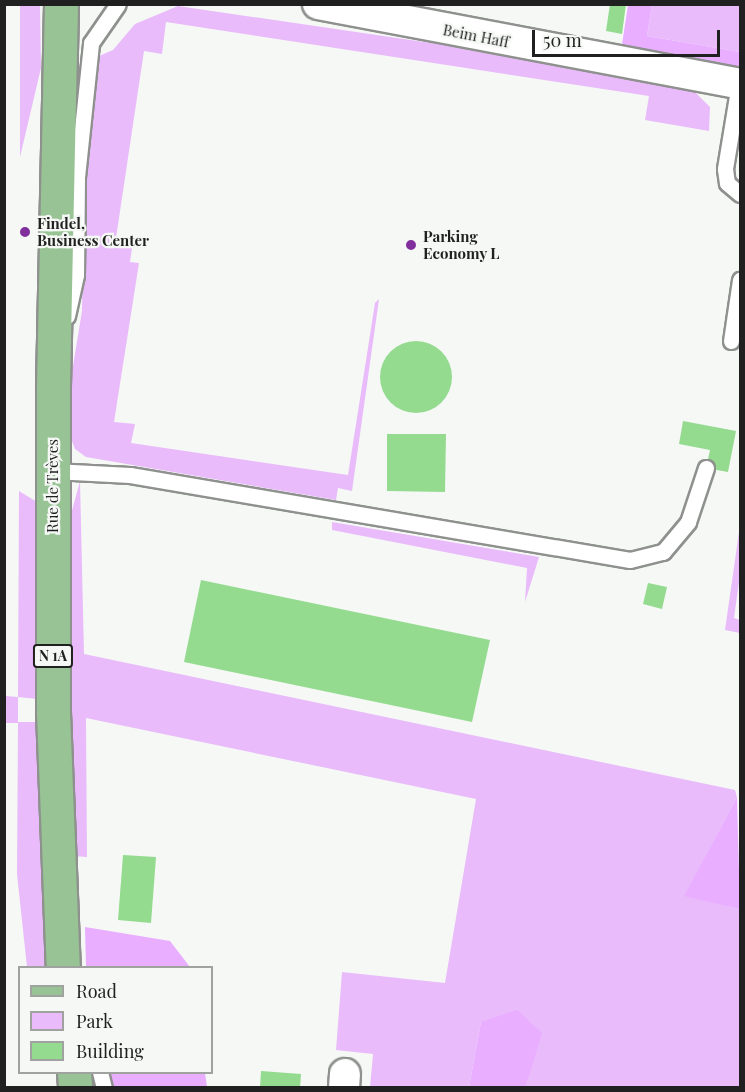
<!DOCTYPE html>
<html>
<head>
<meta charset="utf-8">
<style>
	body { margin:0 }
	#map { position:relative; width:745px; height:1092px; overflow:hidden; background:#f5f8f5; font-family:"Playfair Display",serif }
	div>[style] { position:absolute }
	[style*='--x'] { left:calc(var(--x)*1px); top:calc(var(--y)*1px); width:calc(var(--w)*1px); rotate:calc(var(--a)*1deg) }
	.green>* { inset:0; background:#e9bbfb }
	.forest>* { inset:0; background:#e9aeff }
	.building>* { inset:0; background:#94db8f }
	.round { border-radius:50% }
	.roads { filter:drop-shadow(2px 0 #8e918e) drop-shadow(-2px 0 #8e918e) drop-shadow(0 2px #8e918e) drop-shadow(0 -2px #8e918e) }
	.service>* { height:15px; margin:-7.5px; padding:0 7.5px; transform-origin:7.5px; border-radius:7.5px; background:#fff }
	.minor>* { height:30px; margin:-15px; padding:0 15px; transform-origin:15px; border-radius:15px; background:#fff }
	.primary>* { height:33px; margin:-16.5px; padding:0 16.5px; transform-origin:16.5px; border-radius:16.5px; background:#98c495 }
	.dots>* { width:16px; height:16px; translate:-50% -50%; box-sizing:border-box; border:3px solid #f5f8f5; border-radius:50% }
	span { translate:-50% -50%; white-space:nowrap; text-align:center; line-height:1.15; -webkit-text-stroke:4.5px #f5f8f5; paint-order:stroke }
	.shield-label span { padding:2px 4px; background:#f5f8f5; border:2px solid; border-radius:4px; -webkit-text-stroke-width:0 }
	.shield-label { font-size:14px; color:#1f201f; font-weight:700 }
	.street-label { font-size:15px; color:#1f201f }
	.poi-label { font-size:15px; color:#1f201f; font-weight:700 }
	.left { translate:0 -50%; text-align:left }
	.frame { position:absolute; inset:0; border:6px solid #1f201f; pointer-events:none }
	.legend { position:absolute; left:18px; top:966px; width:195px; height:108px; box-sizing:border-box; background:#f5f8f5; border:2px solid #9fa29f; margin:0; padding:8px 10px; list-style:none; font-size:18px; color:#1f201f }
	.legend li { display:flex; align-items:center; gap:12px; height:30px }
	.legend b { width:30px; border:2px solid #9fa29f }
	.scale { position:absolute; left:532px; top:30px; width:188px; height:27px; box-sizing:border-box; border:3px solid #1f201f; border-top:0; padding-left:8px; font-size:18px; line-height:21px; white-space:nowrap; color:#1f201f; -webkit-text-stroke:4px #f5f8f5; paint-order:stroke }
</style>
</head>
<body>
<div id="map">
	<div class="green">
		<div style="clip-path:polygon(20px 5px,40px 5px,41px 68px,20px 157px)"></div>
		<div style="clip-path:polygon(652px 5px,740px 5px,740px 52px,647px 36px)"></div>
		<div style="clip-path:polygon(178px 6px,438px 44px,695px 92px,710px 107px,709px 131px,645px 120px,649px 96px,166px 22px,162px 54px,144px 51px,116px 238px,133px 241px,130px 262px,139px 263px,114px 422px,135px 424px,131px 443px,348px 475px,375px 303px,379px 299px,352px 491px,338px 488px,336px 500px,86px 457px,75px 449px,69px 433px,72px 372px,82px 311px,84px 177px,99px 56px,113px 50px,135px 24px)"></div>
		<div style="clip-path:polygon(80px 481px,84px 654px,735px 790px,737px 797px,685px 895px,740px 909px,740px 1087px,526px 1087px,541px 1033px,481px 1022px,469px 1087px,370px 1087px,373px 1054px,336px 1050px,342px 972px,445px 983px,476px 799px,86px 718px,87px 857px,72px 856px,70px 518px)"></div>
		<div style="clip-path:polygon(19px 491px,37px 502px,37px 699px,18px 697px,18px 722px,39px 722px,57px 967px,27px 967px,17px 874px,18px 723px,5px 723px,5px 696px,18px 697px)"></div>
		<div style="clip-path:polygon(332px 522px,539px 557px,525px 602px,527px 568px,332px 530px)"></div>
		<div style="clip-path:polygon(740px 525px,740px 575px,734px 618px,740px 620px,740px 633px,725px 630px)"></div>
	</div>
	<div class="forest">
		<div style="clip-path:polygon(628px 5px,652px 5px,647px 36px,740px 52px,740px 84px,619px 64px)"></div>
		<div style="clip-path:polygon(737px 797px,740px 909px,684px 896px)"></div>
		<div style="clip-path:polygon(85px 927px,170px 941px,190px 967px,86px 967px)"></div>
		<div style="clip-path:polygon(517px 1010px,542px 1033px,526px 1087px,469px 1087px,481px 1022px)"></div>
		<div style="clip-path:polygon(100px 1073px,205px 1073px,207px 1087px,104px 1087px)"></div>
	</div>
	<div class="building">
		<div style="clip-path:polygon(610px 4px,626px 4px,622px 34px,606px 31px)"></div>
		<div class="round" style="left:380px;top:341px;width:72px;height:72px"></div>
		<div style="clip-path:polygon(683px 421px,736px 431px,728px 472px,706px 468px,710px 450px,679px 444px)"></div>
		<div style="clip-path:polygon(387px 434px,446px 434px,445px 492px,387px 491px)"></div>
		<div style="clip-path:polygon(201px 580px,490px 640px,472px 722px,184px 662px)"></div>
		<div style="clip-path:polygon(648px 583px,667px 587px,662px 609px,643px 604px)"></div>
		<div style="clip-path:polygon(123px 855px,156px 857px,151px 923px,118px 920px)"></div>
		<div style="clip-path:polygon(261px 1071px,301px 1074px,300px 1088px,260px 1088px)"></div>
	</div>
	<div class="roads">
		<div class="service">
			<div style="--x:739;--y:84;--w:86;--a:99.4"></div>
			<div style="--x:725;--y:169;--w:14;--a:82"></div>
			<div style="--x:727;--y:183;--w:17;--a:40"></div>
			<div style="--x:67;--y:316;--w:42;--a:-77.6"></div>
			<div style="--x:76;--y:275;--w:98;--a:-89.4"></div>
			<div style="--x:77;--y:177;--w:135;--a:-84"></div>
			<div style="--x:91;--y:43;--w:47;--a:-55.3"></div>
			<div style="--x:731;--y:341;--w:62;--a:-81.6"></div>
			<div style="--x:53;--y:471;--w:77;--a:3"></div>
			<div style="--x:130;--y:475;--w:507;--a:9.65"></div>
			<div style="--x:630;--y:560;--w:34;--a:-14"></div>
			<div style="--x:663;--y:552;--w:39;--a:-50"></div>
			<div style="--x:688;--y:522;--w:57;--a:-71.6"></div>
			<div style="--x:100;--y:1072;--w:16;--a:76"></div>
		</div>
		<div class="minor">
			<div style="--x:318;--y:4;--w:430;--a:10.7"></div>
			<div style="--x:344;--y:1088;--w:14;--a:-86"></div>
		</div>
		<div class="primary">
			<div style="--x:61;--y:4;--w:383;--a:91.2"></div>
			<div style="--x:53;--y:387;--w:325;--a:90"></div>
			<div style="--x:53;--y:712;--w:256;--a:87.8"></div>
			<div style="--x:74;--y:1072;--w:16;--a:86"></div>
		</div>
	</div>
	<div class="dots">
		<div style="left:25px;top:232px;background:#822f9e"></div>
		<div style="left:411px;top:245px;background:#822f9e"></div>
	</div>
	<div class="shield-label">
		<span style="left:53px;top:656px">N 1A</span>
	</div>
	<div class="street-label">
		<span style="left:476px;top:36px;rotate:11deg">Beim Haff</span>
		<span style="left:53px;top:486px;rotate:-90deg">Rue de Trèves</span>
	</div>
	<div class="poi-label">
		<span class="left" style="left:37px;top:232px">Findel,<br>Business Center</span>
		<span class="left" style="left:423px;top:245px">Parking<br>Economy L</span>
	</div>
	<div class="frame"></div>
	<ul class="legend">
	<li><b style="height:8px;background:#98c495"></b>Road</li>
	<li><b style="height:16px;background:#e9bbfb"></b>Park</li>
	<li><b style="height:16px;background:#94db8f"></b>Building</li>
	</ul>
	<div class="scale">50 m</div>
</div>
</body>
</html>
